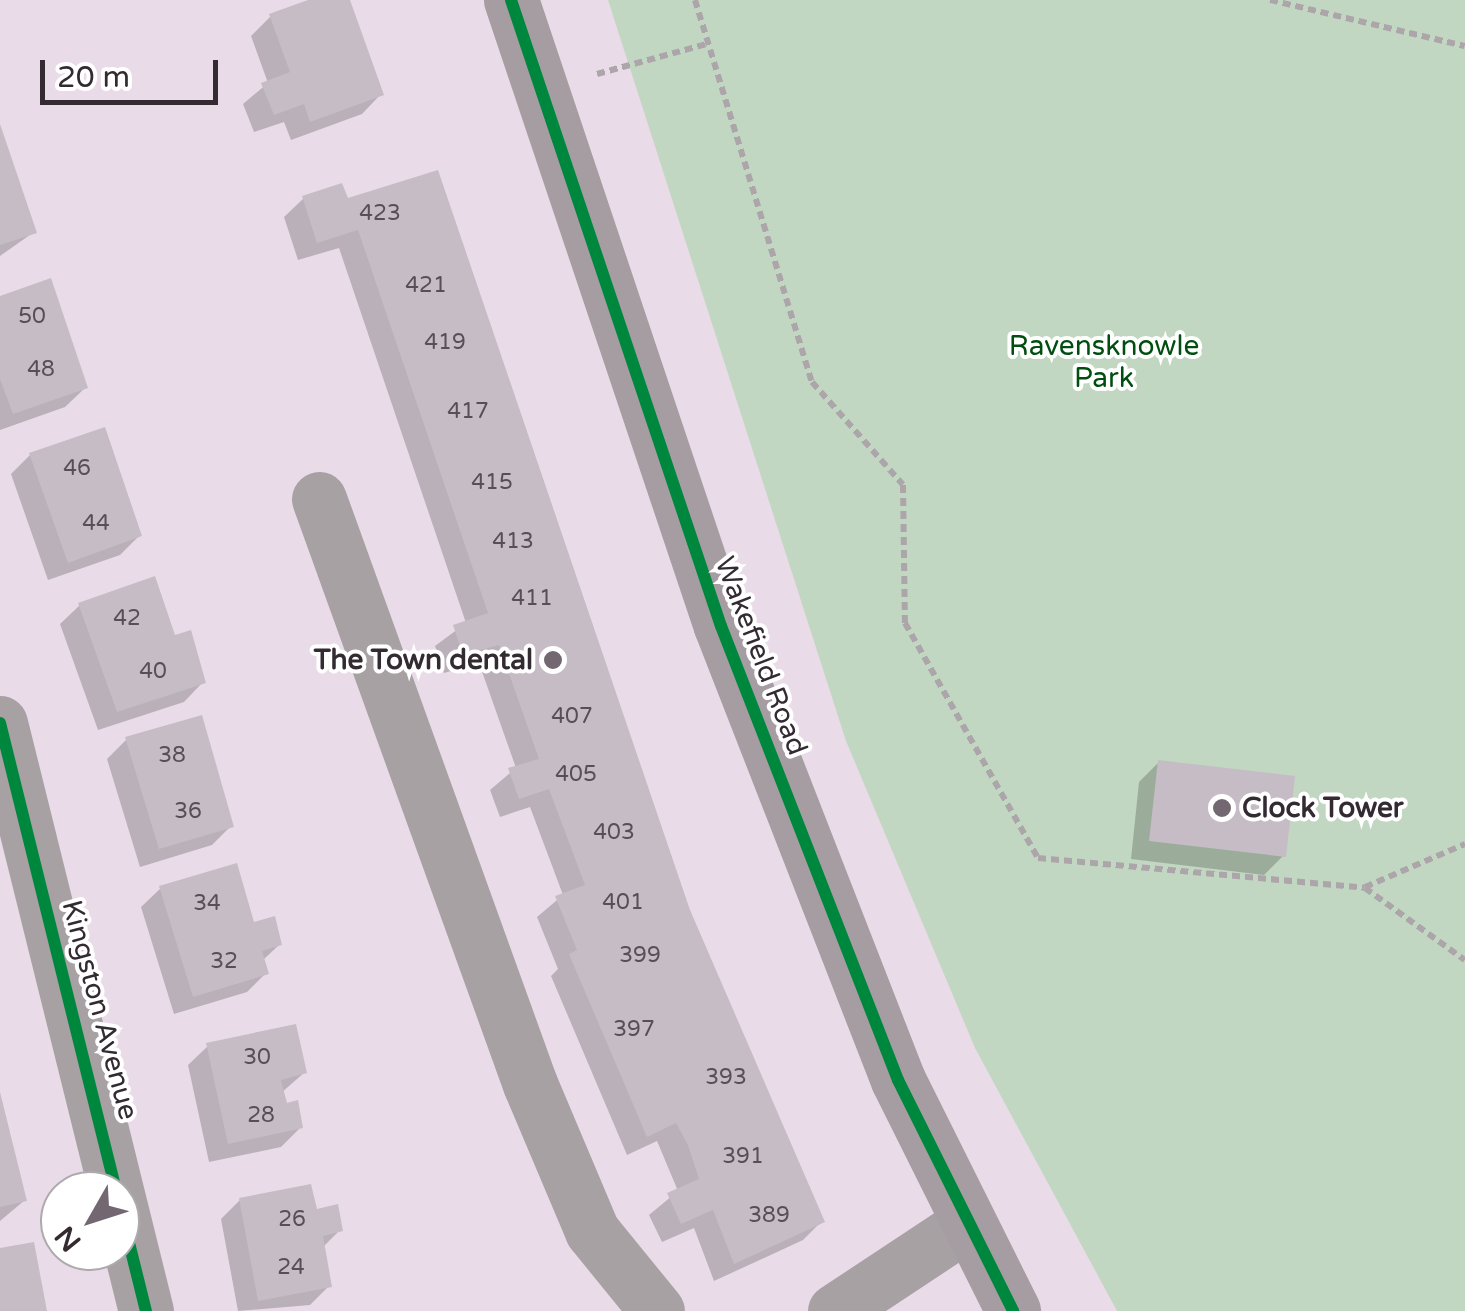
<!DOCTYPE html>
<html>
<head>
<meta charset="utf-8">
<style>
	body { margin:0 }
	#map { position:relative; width:1465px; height:1311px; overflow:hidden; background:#e9dce8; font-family:"Varela Round",sans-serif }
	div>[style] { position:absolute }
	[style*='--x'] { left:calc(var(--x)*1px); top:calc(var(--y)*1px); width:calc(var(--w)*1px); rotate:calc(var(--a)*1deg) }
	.green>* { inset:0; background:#c2d7c2 }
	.shadow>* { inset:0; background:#0003 }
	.building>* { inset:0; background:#c5bcc5 }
	.path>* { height:6px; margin-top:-3px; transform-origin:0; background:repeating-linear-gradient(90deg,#aca5aa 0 8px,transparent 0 13px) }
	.minor>* { height:55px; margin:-27.5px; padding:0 27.5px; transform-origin:27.5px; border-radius:27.5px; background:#a7a1a4 }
	.highway>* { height:55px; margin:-27.5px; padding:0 27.5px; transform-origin:27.5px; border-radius:27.5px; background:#a69da3 }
	.cycleway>* { height:12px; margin:-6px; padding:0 6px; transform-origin:6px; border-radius:6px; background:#00873e }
	.dots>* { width:28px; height:28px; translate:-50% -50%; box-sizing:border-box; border:5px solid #fff; border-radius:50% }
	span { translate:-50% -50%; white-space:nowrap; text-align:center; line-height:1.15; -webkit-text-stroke:8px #fff; paint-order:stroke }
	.number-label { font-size:22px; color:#584e57 }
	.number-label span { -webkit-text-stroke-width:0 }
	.park-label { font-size:28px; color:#004e10 }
	.street-label { font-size:28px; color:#332a32 }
	.poi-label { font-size:28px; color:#332a32; font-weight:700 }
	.right { translate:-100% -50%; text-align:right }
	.left { translate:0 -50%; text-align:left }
	.north { position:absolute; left:40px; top:1171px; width:100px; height:100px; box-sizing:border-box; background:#fff; border:2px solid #adaaad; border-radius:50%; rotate:231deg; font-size:28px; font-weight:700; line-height:40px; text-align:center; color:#332a32 }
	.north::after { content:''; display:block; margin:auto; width:35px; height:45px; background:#736872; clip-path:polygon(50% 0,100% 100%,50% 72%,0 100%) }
	.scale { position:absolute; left:40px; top:60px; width:178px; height:45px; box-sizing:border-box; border:5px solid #332a32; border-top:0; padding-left:12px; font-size:30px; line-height:35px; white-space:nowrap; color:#332a32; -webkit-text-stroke:8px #fff; paint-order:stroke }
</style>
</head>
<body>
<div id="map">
	<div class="green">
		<div style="clip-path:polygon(608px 0,1465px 0,1465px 1311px,1117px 1311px,975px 1048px,846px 741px)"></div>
	</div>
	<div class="shadow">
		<div style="clip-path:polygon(316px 0,347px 0,381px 94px,362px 114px,291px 140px,284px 122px,254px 132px,243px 104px,268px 83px,251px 36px,270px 17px)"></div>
		<div style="clip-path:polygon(0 130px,34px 232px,0 256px)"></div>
		<div style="clip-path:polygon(340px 186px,688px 911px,822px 1221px,803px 1240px,714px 1281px,694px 1228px,662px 1242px,649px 1215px,678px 1191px,657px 1141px,627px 1155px,551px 976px,558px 969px,537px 917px,563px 895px,530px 807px,500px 817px,490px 790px,516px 768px,479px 663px,444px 673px,435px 646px,466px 623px,339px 248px,298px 260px,284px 217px,304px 198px)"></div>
		<div style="clip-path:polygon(0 299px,85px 388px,65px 407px,0 430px)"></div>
		<div style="clip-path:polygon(30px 455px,139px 536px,120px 555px,48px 580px,11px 474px)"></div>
		<div style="clip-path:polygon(80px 605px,173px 638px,203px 682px,184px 702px,98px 730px,60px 624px)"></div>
		<div style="clip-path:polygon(126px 740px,231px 826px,212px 845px,140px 867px,107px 759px)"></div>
		<div style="clip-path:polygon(1159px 762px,1284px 855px,1264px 875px,1131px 859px,1139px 782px)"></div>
		<div style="clip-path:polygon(161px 888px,280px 944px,262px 961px,266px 973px,247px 992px,174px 1014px,141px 907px)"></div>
		<div style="clip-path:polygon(208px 1046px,305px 1072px,281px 1093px,301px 1127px,281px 1147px,209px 1162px,188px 1065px)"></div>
		<div style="clip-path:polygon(0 1099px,25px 1200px,0 1221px)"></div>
		<div style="clip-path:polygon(240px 1200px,315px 1212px,340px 1230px,322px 1248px,329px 1286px,310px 1305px,238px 1311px,221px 1219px)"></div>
	</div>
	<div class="building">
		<div style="clip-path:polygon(308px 0,350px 0,384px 95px,310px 122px,304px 104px,274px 115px,261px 83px,290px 72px,269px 14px)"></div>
		<div style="clip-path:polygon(0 124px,37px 233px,0 245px)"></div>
		<div style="clip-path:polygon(438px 170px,690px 910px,825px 1222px,734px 1264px,713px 1210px,681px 1224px,667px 1193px,699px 1179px,688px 1145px,676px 1123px,647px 1137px,569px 954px,577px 950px,555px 896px,585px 885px,549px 789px,519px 799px,508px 768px,539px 759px,499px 645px,463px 655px,453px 625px,488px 613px,358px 230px,317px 243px,302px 196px,342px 183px,348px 198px)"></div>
		<div style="clip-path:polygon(51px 278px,88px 388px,13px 414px,0 379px,0 296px)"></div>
		<div style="clip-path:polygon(105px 427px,142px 536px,68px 563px,29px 453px)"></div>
		<div style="clip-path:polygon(155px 576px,175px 635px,191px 630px,206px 683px,117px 712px,78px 603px)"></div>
		<div style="clip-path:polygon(202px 715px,234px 827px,159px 849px,125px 737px)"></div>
		<div style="clip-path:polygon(1158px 760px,1295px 776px,1286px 857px,1149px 841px)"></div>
		<div style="clip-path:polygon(237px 863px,254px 922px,275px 916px,282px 945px,262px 951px,269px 974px,193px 997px,159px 886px)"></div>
		<div style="clip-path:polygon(296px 1024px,307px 1073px,281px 1080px,287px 1103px,298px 1100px,303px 1128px,228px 1144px,206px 1043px)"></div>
		<div style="clip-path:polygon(0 1092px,27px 1201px,0 1207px)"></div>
		<div style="clip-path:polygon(311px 1184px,317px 1209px,338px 1204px,343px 1231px,323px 1236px,332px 1287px,258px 1301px,239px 1198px)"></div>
		<div style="clip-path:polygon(34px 1242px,47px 1311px,0 1311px,0 1248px)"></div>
	</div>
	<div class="path">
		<div style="--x:695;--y:0;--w:400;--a:73"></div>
		<div style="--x:812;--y:382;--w:137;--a:48.5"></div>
		<div style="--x:903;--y:485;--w:138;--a:89.2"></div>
		<div style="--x:905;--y:623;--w:270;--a:60.5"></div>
		<div style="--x:1038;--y:858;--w:328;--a:5.2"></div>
		<div style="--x:1365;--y:888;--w:123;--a:35.8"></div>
		<div style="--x:1270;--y:0;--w:200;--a:13.3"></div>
		<div style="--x:597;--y:74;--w:114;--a:-15.3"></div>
		<div style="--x:1365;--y:887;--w:109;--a:-23.3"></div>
	</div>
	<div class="minor">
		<div style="--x:319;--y:499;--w:622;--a:70.17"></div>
		<div style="--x:530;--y:1084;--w:160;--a:67.1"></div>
		<div style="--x:592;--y:1231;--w:103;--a:50.9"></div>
		<div style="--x:0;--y:723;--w:606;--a:76.06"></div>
		<div style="--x:835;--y:1311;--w:156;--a:-33.5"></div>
	</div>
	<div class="highway">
		<div style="--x:511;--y:0;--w:660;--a:71.46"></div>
		<div style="--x:721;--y:626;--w:487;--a:68.7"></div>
		<div style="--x:898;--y:1080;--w:258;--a:63.5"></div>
	</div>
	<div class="cycleway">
		<div style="--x:511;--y:0;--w:660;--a:71.46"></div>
		<div style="--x:721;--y:626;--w:487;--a:68.7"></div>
		<div style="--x:898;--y:1080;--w:258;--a:63.5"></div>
		<div style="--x:0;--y:723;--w:606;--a:76.06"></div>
	</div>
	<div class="dots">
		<div style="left:553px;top:660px;background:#736872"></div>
		<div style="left:1222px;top:808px;background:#736872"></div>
	</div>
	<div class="number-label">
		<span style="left:380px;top:214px">423</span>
		<span style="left:426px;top:286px">421</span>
		<span style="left:32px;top:317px">50</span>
		<span style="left:445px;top:343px">419</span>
		<span style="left:41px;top:370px">48</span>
		<span style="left:468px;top:412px">417</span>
		<span style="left:77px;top:469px">46</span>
		<span style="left:492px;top:483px">415</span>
		<span style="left:96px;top:524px">44</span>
		<span style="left:513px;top:542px">413</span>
		<span style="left:532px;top:599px">411</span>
		<span style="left:127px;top:619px">42</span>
		<span style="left:153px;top:672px">40</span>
		<span style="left:572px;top:717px">407</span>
		<span style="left:172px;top:756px">38</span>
		<span style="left:576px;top:775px">405</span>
		<span style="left:188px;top:812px">36</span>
		<span style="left:614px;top:833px">403</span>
		<span style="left:623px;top:903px">401</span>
		<span style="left:207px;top:904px">34</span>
		<span style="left:640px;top:956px">399</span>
		<span style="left:224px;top:962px">32</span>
		<span style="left:634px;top:1030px">397</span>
		<span style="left:257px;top:1058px">30</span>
		<span style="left:726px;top:1078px">393</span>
		<span style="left:261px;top:1116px">28</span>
		<span style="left:743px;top:1157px">391</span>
		<span style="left:769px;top:1216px">389</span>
		<span style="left:292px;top:1220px">26</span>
		<span style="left:291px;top:1268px">24</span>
	</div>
	<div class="park-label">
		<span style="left:1104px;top:362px">Ravensknowle<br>Park</span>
	</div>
	<div class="street-label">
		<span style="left:761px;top:656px;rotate:69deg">Wakefield Road</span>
		<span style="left:100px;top:1010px;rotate:75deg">Kingston Avenue</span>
	</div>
	<div class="poi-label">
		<span class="right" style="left:533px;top:660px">The Town dental</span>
		<span class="left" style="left:1242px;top:808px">Clock Tower</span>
	</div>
	<div class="north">N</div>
	<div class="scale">20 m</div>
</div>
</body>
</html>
